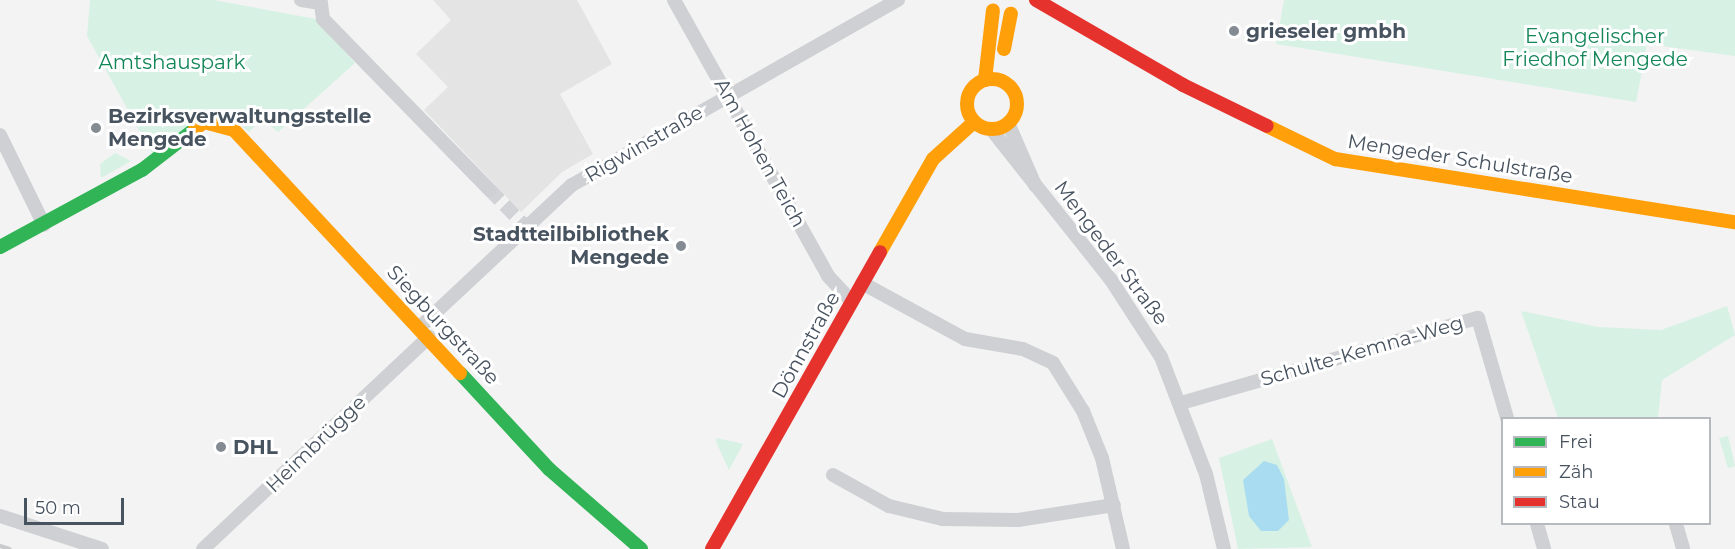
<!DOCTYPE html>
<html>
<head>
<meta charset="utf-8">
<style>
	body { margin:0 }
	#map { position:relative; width:1735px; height:549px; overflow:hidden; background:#f3f3f3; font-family:Montserrat,sans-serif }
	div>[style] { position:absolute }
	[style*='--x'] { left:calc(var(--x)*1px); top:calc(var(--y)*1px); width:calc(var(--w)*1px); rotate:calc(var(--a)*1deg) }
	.education>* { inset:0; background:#e4e4e5 }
	.green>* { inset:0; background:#d7f2e4 }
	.water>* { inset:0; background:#aadcf1 }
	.street-tunnel>* { height:14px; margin-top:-7px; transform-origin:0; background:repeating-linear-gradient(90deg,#d1d3d6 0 14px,transparent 0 21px) }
	.street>* { height:14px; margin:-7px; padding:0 7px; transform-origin:7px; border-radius:7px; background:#ced0d3 }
	.fast>* { height:14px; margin:-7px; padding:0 7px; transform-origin:7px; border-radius:7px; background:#30b455 }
	.slow>* { height:14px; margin:-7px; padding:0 7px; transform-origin:7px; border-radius:7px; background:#ff9f0a }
	.slow>.ring { margin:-7px; padding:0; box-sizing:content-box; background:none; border:14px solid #ff9f0a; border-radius:50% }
	.jam>* { height:14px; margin:-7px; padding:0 7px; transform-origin:7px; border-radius:7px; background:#e5322d }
	.rail>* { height:4px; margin:-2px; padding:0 2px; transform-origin:2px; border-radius:2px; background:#c8cacc }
	.dots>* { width:16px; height:16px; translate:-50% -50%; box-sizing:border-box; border:3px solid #fff; border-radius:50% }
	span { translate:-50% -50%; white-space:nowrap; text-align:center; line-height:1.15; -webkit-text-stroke:6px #fff; paint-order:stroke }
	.poi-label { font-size:20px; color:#485360; font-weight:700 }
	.left { translate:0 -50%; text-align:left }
	.right { translate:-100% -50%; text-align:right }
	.park-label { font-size:20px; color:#148758 }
	.street-label { font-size:20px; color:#485360 }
	.legend { position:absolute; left:1501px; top:417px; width:210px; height:108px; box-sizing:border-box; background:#fff; border:2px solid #b6babf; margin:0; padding:8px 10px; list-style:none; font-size:18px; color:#485360 }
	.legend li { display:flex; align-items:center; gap:12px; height:30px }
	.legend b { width:30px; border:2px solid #b6babf }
	.scale { position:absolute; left:24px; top:498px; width:100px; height:27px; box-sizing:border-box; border:3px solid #485360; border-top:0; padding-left:8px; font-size:18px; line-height:21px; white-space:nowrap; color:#485360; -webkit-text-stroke:4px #fff; paint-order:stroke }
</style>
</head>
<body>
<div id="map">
	<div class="education">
		<div style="clip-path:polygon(433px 0,577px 0,612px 64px,560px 94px,593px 154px,562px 172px,521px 212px,424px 110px,448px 87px,416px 54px,451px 20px)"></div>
	</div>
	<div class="green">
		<div style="clip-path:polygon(90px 0,214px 0,316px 19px,355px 63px,278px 132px,262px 119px,249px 132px,231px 117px,208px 114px,153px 155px,87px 36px)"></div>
		<div style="clip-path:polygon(1284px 0,1735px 0,1735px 56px,1647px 44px,1636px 102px,1276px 44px)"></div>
		<div style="clip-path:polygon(115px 153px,131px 161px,101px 178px,100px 164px)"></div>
		<div style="clip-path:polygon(1727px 306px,1735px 335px,1662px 380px,1658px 418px,1558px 418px,1521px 311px,1598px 327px,1661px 330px)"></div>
		<div style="clip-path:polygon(1728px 436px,1735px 466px,1728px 468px,1719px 438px)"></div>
		<div style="clip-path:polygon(717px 438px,743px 444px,729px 470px,716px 442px)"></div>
		<div style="clip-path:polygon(1272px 439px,1312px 547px,1238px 549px,1219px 458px)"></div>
	</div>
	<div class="water">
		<div style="clip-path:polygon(1264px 461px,1277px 465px,1284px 479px,1289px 520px,1278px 531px,1261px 531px,1249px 516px,1243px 480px)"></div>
	</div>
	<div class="street-tunnel">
		<div style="--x:490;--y:190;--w:52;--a:45.8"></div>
	</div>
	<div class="street">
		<div style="--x:301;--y:0;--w:20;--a:9"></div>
		<div style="--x:674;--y:0;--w:316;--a:60.8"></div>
		<div style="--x:828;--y:276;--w:35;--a:47"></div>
		<div style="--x:321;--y:3;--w:16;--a:83"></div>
		<div style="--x:323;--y:19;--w:239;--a:45.7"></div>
		<div style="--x:1008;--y:123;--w:68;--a:66.5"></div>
		<div style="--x:991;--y:129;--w:193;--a:51.5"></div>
		<div style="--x:1111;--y:280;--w:92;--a:57"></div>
		<div style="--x:1161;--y:357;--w:125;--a:69"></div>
		<div style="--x:1206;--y:474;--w:77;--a:76.5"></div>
		<div style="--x:0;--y:135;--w:100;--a:63.9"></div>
		<div style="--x:862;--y:283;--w:117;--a:28.5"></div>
		<div style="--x:965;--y:339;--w:59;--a:9.8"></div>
		<div style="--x:1023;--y:349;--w:33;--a:25"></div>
		<div style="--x:1053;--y:363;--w:57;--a:58"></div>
		<div style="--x:1083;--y:411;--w:51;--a:68"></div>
		<div style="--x:1102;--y:458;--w:93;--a:77"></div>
		<div style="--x:420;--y:327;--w:208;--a:-43.1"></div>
		<div style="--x:572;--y:185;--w:375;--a:-29.6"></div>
		<div style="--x:1181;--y:403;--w:309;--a:-16"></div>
		<div style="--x:1478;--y:318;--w:104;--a:73.8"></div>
		<div style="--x:833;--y:475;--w:64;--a:29"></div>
		<div style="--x:889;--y:506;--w:56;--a:13.5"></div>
		<div style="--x:943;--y:519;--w:75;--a:0.8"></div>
		<div style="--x:1018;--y:520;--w:97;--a:-8.9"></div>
		<div style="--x:0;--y:516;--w:107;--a:17.9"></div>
		<div style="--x:1537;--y:524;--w:26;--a:74"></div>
		<div style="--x:1676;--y:524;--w:26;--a:74"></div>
		<div style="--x:203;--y:549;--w:310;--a:-43.2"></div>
	</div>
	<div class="fast">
		<div style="--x:0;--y:247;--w:162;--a:-28.5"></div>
		<div style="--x:142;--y:170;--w:67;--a:-37.7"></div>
		<div style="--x:460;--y:373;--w:131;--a:47.2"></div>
		<div style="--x:549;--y:469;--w:122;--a:41"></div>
	</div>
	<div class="slow">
		<div style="--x:1004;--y:49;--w:36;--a:-79"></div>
		<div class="ring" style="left:967px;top:79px;width:36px;height:36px"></div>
		<div style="--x:985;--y:80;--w:70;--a:-83.5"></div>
		<div style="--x:1267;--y:126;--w:76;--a:25.9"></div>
		<div style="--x:1335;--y:159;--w:405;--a:9"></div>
		<div style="--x:195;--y:129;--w:11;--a:-38"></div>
		<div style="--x:204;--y:122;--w:31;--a:15"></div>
		<div style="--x:234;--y:130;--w:332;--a:47.1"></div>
		<div style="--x:880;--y:252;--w:107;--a:-60.3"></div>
		<div style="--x:933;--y:159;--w:55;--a:-42.1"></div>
	</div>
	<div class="jam">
		<div style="--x:1036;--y:0;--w:170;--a:30"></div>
		<div style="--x:1183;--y:85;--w:93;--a:26"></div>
		<div style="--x:712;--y:549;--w:341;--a:-60.5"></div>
	</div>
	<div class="rail">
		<div style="--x:0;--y:546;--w:10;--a:17"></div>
	</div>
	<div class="dots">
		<div style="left:1234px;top:31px;background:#848b93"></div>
		<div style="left:96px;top:128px;background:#848b93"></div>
		<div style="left:681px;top:246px;background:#848b93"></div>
		<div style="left:221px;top:447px;background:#848b93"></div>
	</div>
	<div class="poi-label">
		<span class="left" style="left:1246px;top:31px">grieseler gmbh</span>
		<span class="left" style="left:108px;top:128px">Bezirksverwaltungsstelle<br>Mengede</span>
		<span class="right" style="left:669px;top:246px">Stadtteilbibliothek<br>Mengede</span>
		<span class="left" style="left:233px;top:447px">DHL</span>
	</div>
	<div class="park-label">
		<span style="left:1595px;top:48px">Evangelischer<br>Friedhof Mengede</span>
		<span style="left:172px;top:62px">Amtshauspark</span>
	</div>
	<div class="street-label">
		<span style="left:644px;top:144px;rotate:-30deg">Rigwinstraße</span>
		<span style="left:760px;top:153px;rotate:61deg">Am Hohen Teich</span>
		<span style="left:1460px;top:159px;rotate:9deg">Mengeder Schulstraße</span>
		<span style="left:1111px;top:253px;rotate:53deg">Mengeder Straße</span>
		<span style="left:443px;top:325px;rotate:47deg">Siegburgstraße</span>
		<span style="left:806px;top:345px;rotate:-61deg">Dönnstraße</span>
		<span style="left:1362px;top:351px;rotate:-16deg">Schulte-Kemna-Weg</span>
		<span style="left:316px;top:444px;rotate:-44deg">Heimbrügge</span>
	</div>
	<ul class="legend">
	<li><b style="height:8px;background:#30b455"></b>Frei</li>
	<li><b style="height:8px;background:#ff9f0a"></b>Zäh</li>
	<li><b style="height:8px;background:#e5322d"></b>Stau</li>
	</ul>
	<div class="scale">50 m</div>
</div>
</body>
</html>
